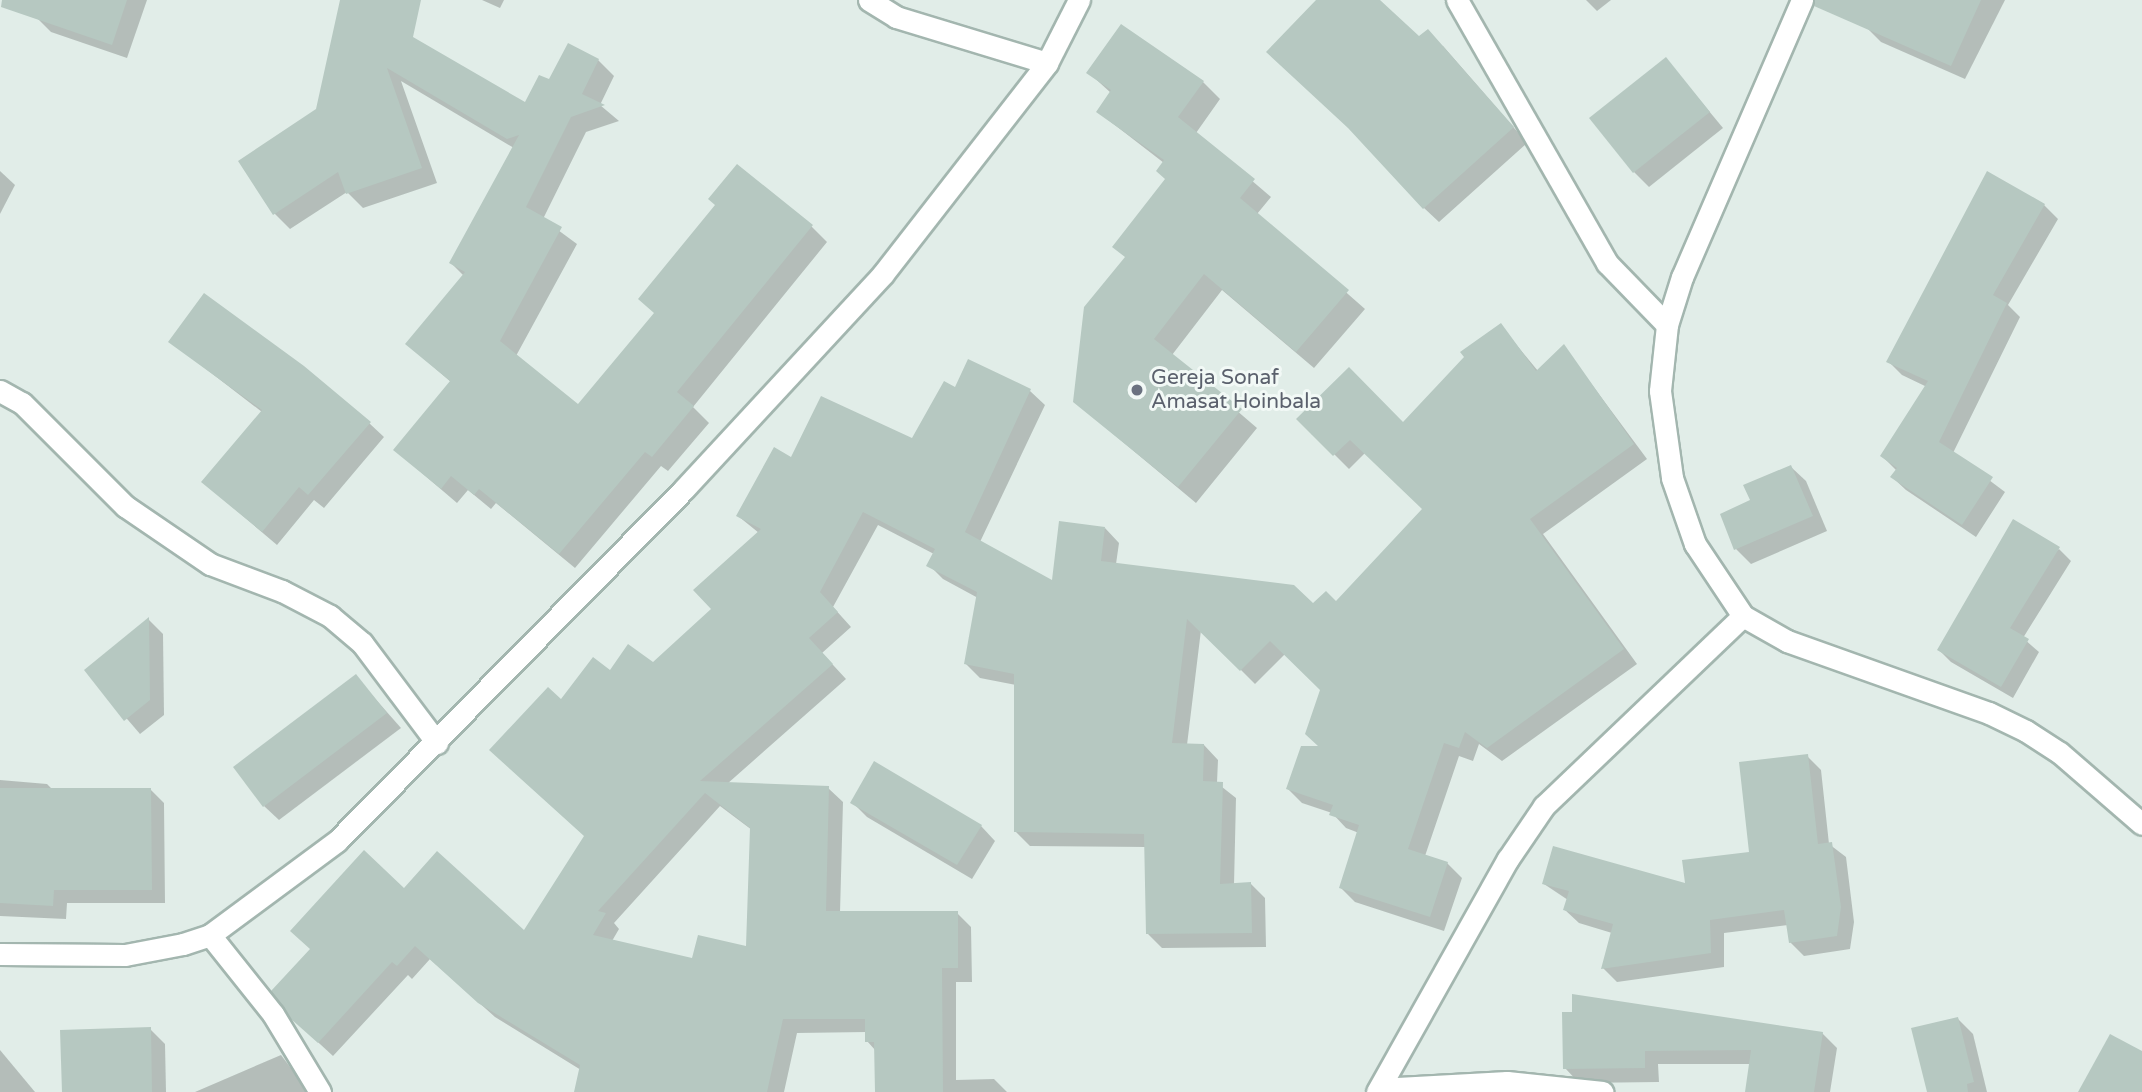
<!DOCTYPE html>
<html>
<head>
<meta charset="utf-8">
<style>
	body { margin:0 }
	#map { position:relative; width:2142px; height:1092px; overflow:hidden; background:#e1ede8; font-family:"Varela Round",sans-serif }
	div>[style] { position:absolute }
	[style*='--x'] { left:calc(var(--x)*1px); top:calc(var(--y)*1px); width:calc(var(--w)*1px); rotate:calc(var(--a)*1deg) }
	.shadow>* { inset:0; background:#0003 }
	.building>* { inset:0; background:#b6c8c1 }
	.roads { filter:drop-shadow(2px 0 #a3b6af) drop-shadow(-2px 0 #a3b6af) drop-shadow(0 2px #a3b6af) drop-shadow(0 -2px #a3b6af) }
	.street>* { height:21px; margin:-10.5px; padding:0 10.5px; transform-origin:10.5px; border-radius:10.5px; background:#fff }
	.secondary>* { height:21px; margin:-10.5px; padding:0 10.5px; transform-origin:10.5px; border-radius:10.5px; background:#fff }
	.dots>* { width:19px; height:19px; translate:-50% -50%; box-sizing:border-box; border:4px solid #f2f9f6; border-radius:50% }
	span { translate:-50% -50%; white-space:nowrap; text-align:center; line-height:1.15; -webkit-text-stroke:6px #f2f9f6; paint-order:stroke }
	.worship-label { font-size:21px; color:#5b616d }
	.left { translate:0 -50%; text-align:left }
</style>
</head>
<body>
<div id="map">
	<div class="shadow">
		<div style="clip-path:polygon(42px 0,147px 0,127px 58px,51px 32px,36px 17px)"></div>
		<div style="clip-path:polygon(342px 0,373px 0,380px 20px,526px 105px,549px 82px,598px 60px,614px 76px,600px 105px,619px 121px,586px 132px,543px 219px,577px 244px,516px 356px,578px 407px,811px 226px,827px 242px,693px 407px,709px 423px,668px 471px,661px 466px,575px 568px,496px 503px,491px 509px,468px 490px,457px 503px,395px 450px,451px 382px,407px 344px,464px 276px,451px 263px,514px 148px,401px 81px,437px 183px,363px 208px,347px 192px,290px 229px,274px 213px,318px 110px)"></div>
		<div style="clip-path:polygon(482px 0,504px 0,500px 8px)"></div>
		<div style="clip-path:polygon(1319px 0,1378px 0,1419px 39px,1443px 46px,1527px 143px,1439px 222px,1424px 208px)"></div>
		<div style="clip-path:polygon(1586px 0,1611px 0,1597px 11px)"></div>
		<div style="clip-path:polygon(1879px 0,2005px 0,1965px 79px,1881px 42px,1867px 28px)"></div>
		<div style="clip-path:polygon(1666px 59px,1723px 128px,1649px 187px,1634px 172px)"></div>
		<div style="clip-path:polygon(1089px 73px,1203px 82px,1220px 99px,1196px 133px,1271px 197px,1257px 214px,1365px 309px,1314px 368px,1222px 290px,1172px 355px,1257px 428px,1196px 503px,1075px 402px,1167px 180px,1164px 163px,1098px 112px,1111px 93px)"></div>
		<div style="clip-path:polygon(0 171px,15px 185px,0 214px)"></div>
		<div style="clip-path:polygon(1987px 173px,2044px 205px,2058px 219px,2008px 305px,2020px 317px,1953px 453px,2005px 492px,1976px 537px,1906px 490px,1892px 477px,1897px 471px,1882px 456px,1927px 387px,1902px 375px,1888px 361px)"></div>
		<div style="clip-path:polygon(evenodd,1501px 326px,1538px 371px,1564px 347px,1647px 459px,1543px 534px,1637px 664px,1502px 761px,1479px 744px,1473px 761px,1459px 756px,1425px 856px,1447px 863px,1462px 878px,1444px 931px,1355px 902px,1341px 888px,1359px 833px,1346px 828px,1332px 813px,1302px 803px,1288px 789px,1322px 748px,1322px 690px,1285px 654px,1255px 684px,1201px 630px,1187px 745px,1204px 745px,1218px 760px,1217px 783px,1236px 798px,1234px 885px,1251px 884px,1265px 898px,1266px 947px,1162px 948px,1148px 934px,1146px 847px,1030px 846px,1015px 831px,1016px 685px,980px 678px,966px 664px,978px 598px,943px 579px,929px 565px,934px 554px,878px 525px,833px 607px,851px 627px,822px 653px,846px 679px,727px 784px,828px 788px,843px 802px,840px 913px,957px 913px,971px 927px,972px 982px,956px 982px,956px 1080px,994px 1079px,1007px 1092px,877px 1092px,876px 1051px,867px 1041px,867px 1032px,797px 1033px,784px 1092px,576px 1092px,581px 1070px,495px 1017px,430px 959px,412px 979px,408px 975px,333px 1056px,308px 1033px,405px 890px,525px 933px,586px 837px,561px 702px,610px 672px,653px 664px,714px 609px,759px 533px,738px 516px,792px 459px,912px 441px,956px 389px,969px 361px,1030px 391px,1045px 405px,980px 542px,1053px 583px,1105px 528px,1119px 543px,1116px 564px,1314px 606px,1336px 603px,1424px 509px,1365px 453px,1349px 469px,1299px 419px,1403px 424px,1501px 326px,720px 806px,752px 830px,747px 948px,694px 961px,612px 941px,619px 929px,614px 923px,720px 806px)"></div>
		<div style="clip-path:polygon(171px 342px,369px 423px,384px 437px,324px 508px,314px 500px,277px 545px,203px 482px,262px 412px)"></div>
		<div style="clip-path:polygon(1791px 467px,1806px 481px,1827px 531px,1751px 564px,1736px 549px,1753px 501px)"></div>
		<div style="clip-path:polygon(2059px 549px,2071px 561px,2023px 638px,2039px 652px,2013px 698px,1951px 662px,1939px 650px)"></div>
		<div style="clip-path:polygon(149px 620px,163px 634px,164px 715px,140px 734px,86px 671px)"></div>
		<div style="clip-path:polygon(356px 677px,401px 728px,279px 820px,264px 806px)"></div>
		<div style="clip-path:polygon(1807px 756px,1821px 770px,1829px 844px,1846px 857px,1854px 922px,1850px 949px,1804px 956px,1790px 942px,1788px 925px,1724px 933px,1724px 967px,1617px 982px,1603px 968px,1612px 933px,1579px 923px,1565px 910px,1568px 900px,1544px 884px,1687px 885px,1751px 853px)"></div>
		<div style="clip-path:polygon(0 780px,47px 784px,53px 790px,150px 789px,164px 803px,165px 903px,67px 903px,66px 919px,0 916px)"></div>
		<div style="clip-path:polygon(852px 802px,981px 826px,995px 841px,972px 879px,867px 817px)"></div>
		<div style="clip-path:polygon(1564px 1014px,1822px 1033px,1837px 1048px,1830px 1092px,1747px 1092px,1751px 1064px,1658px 1064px,1659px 1082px,1579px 1083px,1565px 1068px)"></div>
		<div style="clip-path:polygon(1958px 1019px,1973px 1034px,1987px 1092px,1928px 1092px)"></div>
		<div style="clip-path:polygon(150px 1029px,165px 1044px,166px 1092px,63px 1092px)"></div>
		<div style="clip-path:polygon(0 1050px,35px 1092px,0 1092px)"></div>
		<div style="clip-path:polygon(281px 1055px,309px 1092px,195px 1092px)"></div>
	</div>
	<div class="building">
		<div style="clip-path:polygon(2px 0,127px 0,112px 45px,1px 7px)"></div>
		<div style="clip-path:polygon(340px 0,421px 0,413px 37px,525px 102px,539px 75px,549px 79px,568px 43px,599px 59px,582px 94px,605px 105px,571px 117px,526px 207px,562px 227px,500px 341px,578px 404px,654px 313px,638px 299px,715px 205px,708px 199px,737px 164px,813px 225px,677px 392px,694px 406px,652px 457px,645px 452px,559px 554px,479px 489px,474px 495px,451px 476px,441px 489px,393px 450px,450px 381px,405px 344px,465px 272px,449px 263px,519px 135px,507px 139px,387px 68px,422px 168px,346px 194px,338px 172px,273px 215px,238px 161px,316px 109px)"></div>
		<div style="clip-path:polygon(1316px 0,1380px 0,1419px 36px,1428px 29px,1514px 127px,1423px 209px,1348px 128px,1266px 52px)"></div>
		<div style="clip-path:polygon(1815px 0,1981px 0,1951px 66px,1814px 6px)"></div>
		<div style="clip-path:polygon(1121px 24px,1204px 81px,1178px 117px,1255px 179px,1240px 198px,1349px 290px,1296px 352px,1204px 274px,1154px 339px,1242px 409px,1178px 487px,1073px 402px,1084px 307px,1125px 257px,1112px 247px,1165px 179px,1156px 171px,1164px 160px,1096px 112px,1111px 90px,1086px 73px)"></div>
		<div style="clip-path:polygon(1666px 57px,1710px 112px,1633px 173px,1589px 118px)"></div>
		<div style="clip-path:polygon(1987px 171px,2045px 204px,1993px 295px,2007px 303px,1939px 442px,1993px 477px,1962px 525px,1890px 477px,1897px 468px,1880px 456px,1928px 381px,1886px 362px)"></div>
		<div style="clip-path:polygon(204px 293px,304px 366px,371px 422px,308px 495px,299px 487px,262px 532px,201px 482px,262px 410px,168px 342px)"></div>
		<div style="clip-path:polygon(evenodd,1501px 323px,1536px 371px,1564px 344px,1634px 444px,1530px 519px,1624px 649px,1487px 748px,1465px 732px,1459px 748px,1444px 743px,1408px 849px,1448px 862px,1430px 917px,1339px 888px,1359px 825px,1329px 815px,1333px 805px,1286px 789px,1301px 746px,1318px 746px,1305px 734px,1320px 690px,1270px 641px,1240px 671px,1187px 619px,1172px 743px,1204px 744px,1203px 781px,1223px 782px,1220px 884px,1251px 882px,1252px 933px,1146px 934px,1144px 834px,1014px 832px,1014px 674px,964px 664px,977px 592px,926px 566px,935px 549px,863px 512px,820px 592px,838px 612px,809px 638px,833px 664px,700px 781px,829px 786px,826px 911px,958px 911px,958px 968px,942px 968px,943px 1092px,875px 1092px,874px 1042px,865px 1042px,865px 1019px,783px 1019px,767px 1092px,574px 1092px,580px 1065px,478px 1003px,415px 946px,397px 966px,392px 962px,318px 1043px,291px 1019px,271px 991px,310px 949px,290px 931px,364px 850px,404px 888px,437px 851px,524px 930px,584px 836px,489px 750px,548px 687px,561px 699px,593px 657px,610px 670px,628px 644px,653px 662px,711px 609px,693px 590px,761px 529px,736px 516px,774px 447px,791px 457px,821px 396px,912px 438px,944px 381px,955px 387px,968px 359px,1031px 389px,965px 532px,1052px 580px,1059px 521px,1105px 527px,1101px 561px,1294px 585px,1313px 603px,1326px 591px,1336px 601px,1422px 509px,1350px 440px,1333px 456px,1296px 419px,1349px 367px,1403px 422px,1464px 357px,1460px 352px,1501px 323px,705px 793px,750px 828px,746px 946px,698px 935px,692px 958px,593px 935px,606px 913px,598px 911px,705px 793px)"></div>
		<div style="clip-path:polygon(1791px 465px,1813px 516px,1734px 550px,1720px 514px,1750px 500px,1743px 485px)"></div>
		<div style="clip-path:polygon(2013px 519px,2060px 547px,2010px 628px,2029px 639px,2001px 687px,1937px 650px)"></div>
		<div style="clip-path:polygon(149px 617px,150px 700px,124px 721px,84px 670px)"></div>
		<div style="clip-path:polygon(356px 674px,387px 713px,263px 807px,233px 767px)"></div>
		<div style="clip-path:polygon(1808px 754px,1818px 844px,1832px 842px,1841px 907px,1837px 936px,1789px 943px,1784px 910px,1710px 920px,1711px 953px,1601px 969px,1613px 924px,1563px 910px,1569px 891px,1542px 884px,1553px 846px,1685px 883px,1682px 860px,1749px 852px,1739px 762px)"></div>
		<div style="clip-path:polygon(874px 761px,982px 825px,957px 865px,850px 803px)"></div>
		<div style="clip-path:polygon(0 788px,151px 788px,152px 890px,54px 890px,53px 906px,0 903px)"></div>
		<div style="clip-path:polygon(1572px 994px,1823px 1032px,1814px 1092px,1745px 1092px,1751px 1050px,1645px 1051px,1645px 1068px,1563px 1069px,1562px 1012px,1572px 1012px)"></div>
		<div style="clip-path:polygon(1958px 1017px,1974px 1082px,1967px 1084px,1968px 1092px,1927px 1092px,1911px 1028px)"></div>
		<div style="clip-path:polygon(151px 1027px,152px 1092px,62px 1092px,60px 1030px)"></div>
		<div style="clip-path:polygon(2110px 1034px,2142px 1051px,2142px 1092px,2078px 1092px)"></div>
	</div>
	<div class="roads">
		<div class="street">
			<div style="--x:869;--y:0;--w:32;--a:32"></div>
			<div style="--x:896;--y:17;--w:158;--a:16.9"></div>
			<div style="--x:1457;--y:0;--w:303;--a:60.3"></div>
			<div style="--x:1607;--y:263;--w:86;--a:45.9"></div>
			<div style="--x:0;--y:391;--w:25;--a:29"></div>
			<div style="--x:22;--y:403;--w:146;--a:45"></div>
			<div style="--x:125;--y:506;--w:103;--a:34.3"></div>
			<div style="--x:210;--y:564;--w:77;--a:20.6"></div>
			<div style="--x:282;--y:591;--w:54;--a:27.5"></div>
			<div style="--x:330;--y:616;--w:42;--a:40.2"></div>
			<div style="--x:362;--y:643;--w:125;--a:53.1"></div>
			<div style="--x:210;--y:935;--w:101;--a:51.4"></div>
			<div style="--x:273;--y:1014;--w:91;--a:58.9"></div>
			<div style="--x:0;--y:954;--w:125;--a:0.5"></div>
			<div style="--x:125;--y:955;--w:59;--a:-10.7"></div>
			<div style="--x:183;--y:944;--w:28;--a:-18"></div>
			<div style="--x:210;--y:935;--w:158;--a:-36.5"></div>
			<div style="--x:337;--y:841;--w:494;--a:-45.4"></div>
			<div style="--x:684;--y:489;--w:293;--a:-47.2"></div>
			<div style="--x:883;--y:274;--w:267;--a:-52.1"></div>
			<div style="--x:1047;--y:63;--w:71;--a:-63.1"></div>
			<div style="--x:1379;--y:1089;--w:128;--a:-3.1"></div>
			<div style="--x:1507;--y:1082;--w:96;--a:6"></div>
			<div style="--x:1377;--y:1092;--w:267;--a:-60.7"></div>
			<div style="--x:1508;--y:859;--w:64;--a:-55.8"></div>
			<div style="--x:1544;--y:806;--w:275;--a:-43.7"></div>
		</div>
		<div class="secondary">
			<div style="--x:1802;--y:0;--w:302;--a:113.4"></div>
			<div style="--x:1682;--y:277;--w:50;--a:107.4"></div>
			<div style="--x:1667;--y:325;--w:66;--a:96.1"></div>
			<div style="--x:1660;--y:391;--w:88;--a:82.1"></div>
			<div style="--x:1672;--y:478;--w:70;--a:70.8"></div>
			<div style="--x:1695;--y:544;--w:87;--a:56.3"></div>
			<div style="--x:1743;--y:616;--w:51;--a:29.6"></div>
			<div style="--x:1787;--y:641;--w:214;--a:19.6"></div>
			<div style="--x:1989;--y:713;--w:41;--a:25.9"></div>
			<div style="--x:2026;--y:731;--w:40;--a:32.9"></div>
			<div style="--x:2060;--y:753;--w:108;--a:40.9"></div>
		</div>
	</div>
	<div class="dots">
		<div style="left:1137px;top:390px;background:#6b7280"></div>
	</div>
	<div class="worship-label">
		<span class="left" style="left:1151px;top:390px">Gereja Sonaf<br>Amasat Hoinbala</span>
	</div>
</div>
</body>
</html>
